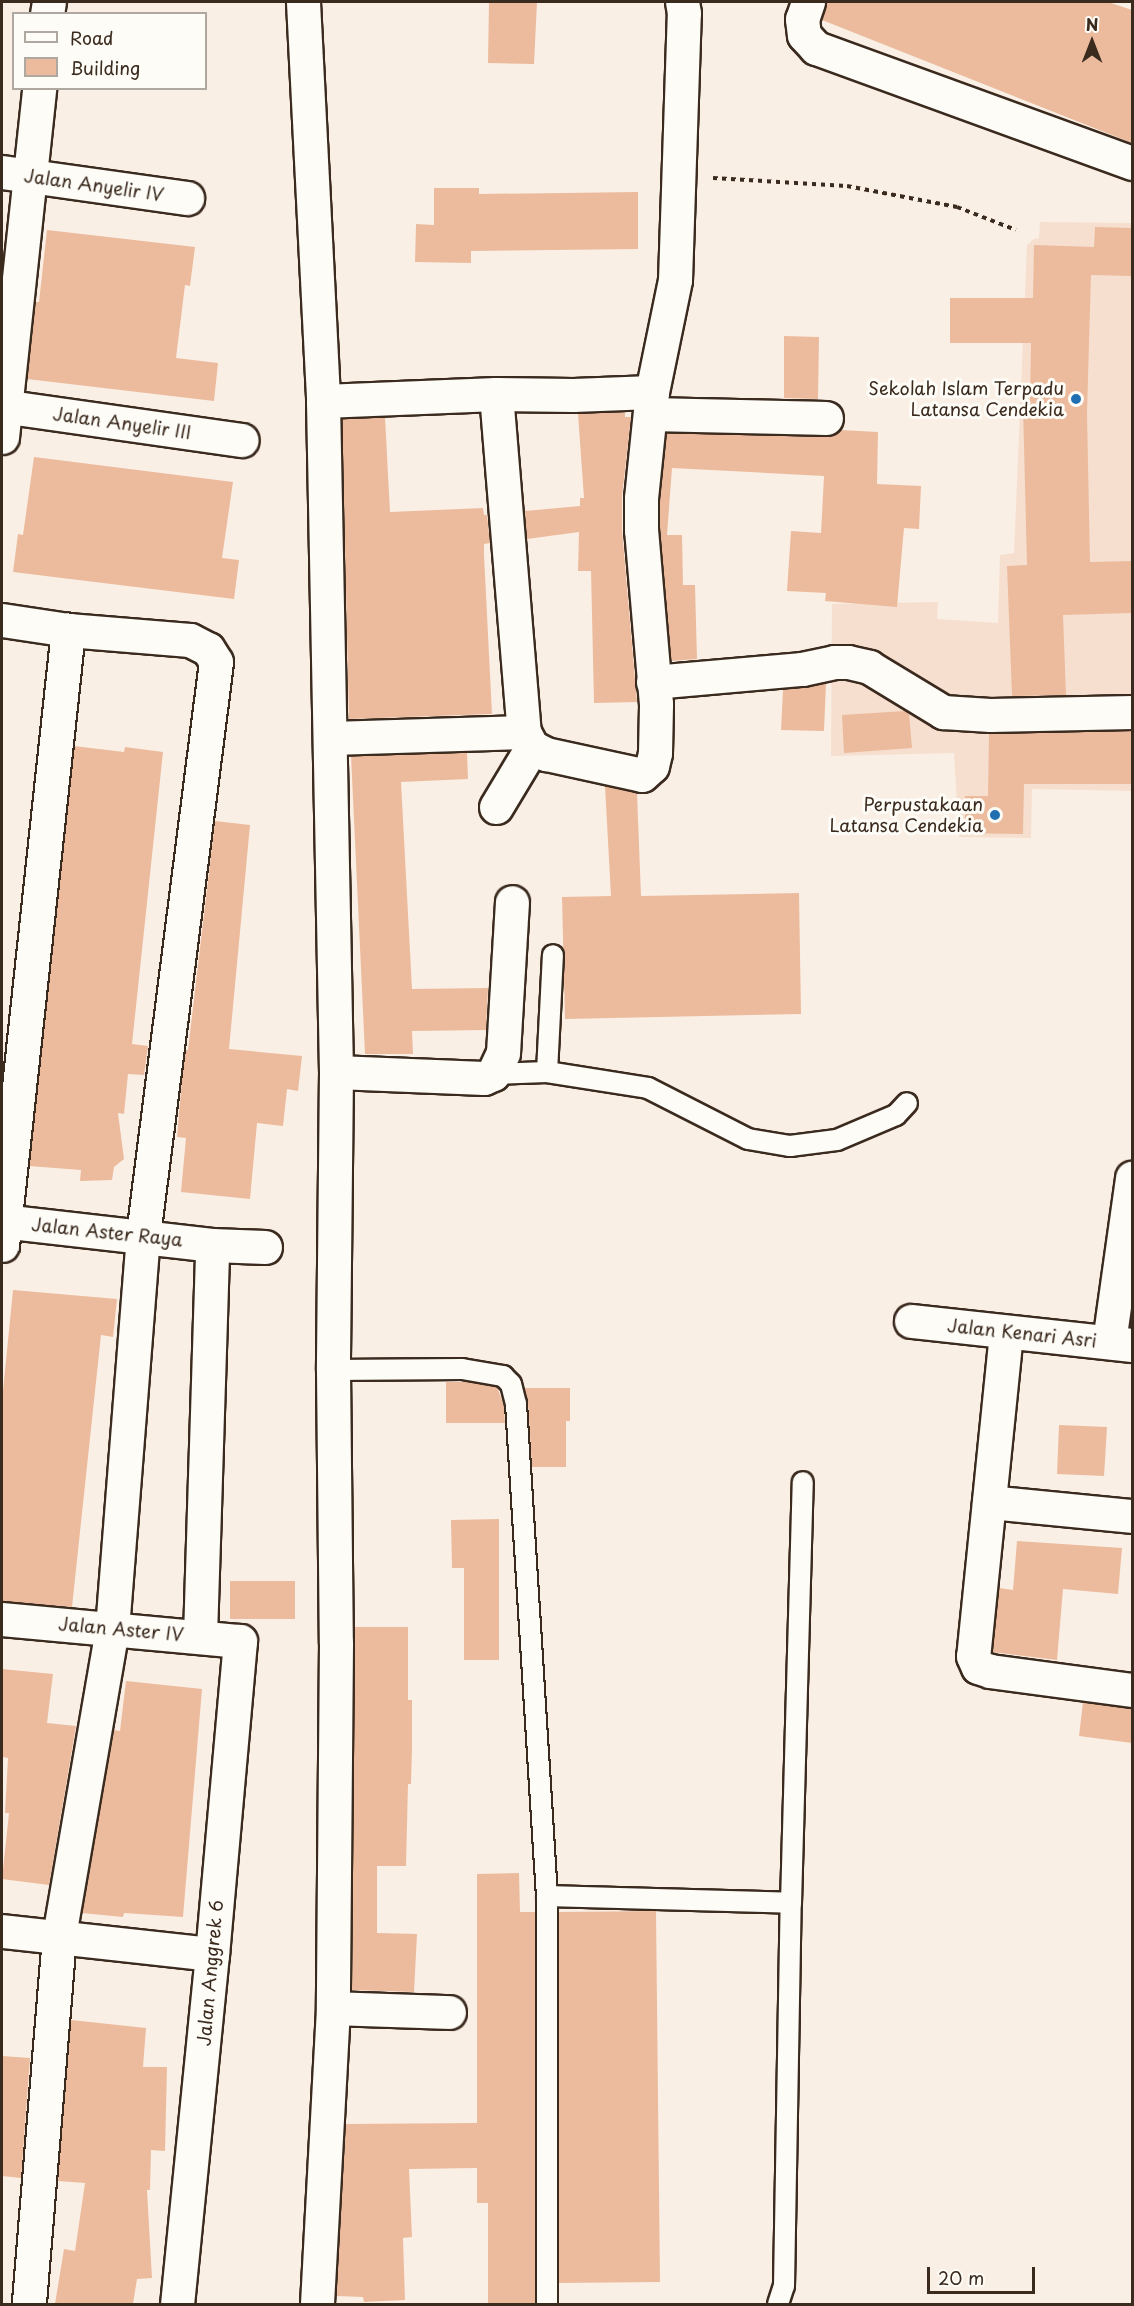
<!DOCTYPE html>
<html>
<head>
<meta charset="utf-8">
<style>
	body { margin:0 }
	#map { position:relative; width:1134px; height:2306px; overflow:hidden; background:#faefe5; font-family:"Playpen Sans",sans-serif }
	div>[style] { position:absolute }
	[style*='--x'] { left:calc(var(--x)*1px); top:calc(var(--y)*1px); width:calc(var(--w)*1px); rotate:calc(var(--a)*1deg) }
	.built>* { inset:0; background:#f6dfcf }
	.building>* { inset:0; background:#ecbb9d }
	.path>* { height:4px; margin-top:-2px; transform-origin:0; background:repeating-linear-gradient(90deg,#3b2a1e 0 4.5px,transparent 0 9px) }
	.roads { filter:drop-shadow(2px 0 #3b2a1e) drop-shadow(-2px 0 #3b2a1e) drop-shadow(0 2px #3b2a1e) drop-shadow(0 -2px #3b2a1e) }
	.lane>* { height:20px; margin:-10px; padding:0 10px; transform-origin:10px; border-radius:10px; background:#fdfcf7 }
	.street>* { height:33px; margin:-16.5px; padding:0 16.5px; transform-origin:16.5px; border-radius:16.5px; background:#fdfcf7 }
	.secondary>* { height:33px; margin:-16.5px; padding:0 16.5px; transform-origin:16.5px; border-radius:16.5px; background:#fdfcf7 }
	.dots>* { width:16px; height:16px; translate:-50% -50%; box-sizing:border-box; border:3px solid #fdfcf7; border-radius:50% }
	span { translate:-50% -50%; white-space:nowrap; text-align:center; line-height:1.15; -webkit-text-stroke:6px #fdfcf7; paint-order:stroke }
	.street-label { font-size:18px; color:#3b2a1e }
	.poi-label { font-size:18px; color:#3b2a1e }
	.right { translate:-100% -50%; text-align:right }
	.frame { position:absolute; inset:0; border:3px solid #3b2a1e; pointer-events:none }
	.legend { position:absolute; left:12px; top:12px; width:195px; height:78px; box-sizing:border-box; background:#fdfcf7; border:2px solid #afa8a0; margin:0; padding:8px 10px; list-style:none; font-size:18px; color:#3b2a1e }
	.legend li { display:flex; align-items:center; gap:12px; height:30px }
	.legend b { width:30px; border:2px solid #afa8a0 }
	.north { position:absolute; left:1062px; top:12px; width:60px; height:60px; -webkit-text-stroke:4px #fdfcf7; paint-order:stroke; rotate:0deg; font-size:16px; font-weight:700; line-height:24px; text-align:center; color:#3b2a1e }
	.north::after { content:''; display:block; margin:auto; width:21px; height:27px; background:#3b2a1e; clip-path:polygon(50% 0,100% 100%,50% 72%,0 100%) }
	.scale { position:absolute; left:927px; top:2267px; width:108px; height:27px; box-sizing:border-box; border:3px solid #3b2a1e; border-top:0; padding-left:8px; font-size:18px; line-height:21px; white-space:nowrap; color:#3b2a1e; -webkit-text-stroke:4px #fdfcf7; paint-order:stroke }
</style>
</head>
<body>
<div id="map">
	<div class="built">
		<div style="clip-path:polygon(1040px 222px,1132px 223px,1132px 791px,1032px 789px,1031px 838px,959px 837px,954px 753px,831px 756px,832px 604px,938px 602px,937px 619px,998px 623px,1000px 555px,1014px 553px,1027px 245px,1034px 239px,1039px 238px)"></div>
	</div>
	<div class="building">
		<div style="clip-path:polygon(489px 2px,537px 2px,534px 64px,488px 63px)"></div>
		<div style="clip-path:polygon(826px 2px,1108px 2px,1132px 10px,1132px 143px,822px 20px)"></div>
		<div style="clip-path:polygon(434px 188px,479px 188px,479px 194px,638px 192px,638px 249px,471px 251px,471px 263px,415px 262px,416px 224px,434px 225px)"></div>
		<div style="clip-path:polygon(1095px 227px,1132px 228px,1132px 276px,1091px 275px,1087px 413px,1090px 562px,1132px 561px,1132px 613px,1063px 615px,1066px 695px,1012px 696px,1007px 566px,1027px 565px,1023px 406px,1030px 406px,1031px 343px,950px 343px,950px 298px,1033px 298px,1034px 245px,1094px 247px)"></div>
		<div style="clip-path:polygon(47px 230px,195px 247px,190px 286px,185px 285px,176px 358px,218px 363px,214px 401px,27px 379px,35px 302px,39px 302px)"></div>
		<div style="clip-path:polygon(784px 336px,819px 337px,818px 399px,784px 398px)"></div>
		<div style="clip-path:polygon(625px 412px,625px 417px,631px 417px,622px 496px,622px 530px,637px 702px,594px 703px,591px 571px,578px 571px,579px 532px,527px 539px,525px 511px,580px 506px,580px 498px,584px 498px,578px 414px)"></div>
		<div style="clip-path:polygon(385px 417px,390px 512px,483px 508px,484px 515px,487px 515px,490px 543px,484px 544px,484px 555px,492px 714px,349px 719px,342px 419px)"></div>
		<div style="clip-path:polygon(840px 430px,878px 432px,877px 484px,921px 486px,919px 529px,904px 528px,897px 607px,825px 601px,826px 593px,787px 591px,791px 531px,821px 533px,824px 476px,672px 468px,667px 535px,682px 535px,683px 585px,695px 585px,697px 659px,671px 661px,660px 529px,660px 499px,667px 433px,826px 437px)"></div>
		<div style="clip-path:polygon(34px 457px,233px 482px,222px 558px,239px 560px,234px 599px,13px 572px,18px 534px,23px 535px)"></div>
		<div style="clip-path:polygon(826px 683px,824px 731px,781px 730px,783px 690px)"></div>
		<div style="clip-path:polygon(905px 711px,909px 713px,912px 748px,844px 753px,842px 715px)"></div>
		<div style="clip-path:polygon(1132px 731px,1132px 784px,1024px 784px,1023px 834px,965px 833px,965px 796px,988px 796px,989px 734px)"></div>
		<div style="clip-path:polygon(74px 746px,124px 752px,125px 747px,163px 752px,132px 1044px,148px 1046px,144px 1075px,128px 1074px,124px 1114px,118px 1113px,124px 1159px,114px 1167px,112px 1180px,80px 1181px,81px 1170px,29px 1166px)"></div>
		<div style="clip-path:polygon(467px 753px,468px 779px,401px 782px,412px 989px,488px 988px,486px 1030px,412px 1031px,413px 1054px,365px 1054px,351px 756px)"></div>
		<div style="clip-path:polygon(605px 786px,637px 793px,641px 896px,799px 893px,801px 1014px,565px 1019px,562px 897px,611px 896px)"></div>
		<div style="clip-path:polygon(215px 821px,250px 825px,229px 1049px,302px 1056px,298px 1091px,287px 1089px,283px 1126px,257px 1123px,250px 1199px,181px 1192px,186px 1138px,177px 1137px,182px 1079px,185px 1050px,188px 1050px)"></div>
		<div style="clip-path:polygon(13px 1290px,117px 1299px,113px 1337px,101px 1335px,72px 1607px,2px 1601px,2px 1401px)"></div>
		<div style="clip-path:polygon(446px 1382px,470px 1382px,497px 1387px,504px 1406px,505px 1423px,446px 1423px)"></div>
		<div style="clip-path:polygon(524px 1388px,570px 1388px,570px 1421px,566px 1421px,566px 1467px,532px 1467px,528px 1403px)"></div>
		<div style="clip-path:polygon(1059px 1425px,1107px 1427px,1104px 1476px,1057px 1474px)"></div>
		<div style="clip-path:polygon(499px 1519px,499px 1660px,464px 1660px,464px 1568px,452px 1568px,451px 1520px)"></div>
		<div style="clip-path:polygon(1017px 1541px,1122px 1548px,1118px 1594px,1063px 1589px,1057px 1660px,992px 1652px,999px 1588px,1013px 1590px)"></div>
		<div style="clip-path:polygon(230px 1581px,295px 1581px,295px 1619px,230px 1619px)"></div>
		<div style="clip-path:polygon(355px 1627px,408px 1627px,408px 1700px,412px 1700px,412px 1748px,411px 1784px,408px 1784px,406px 1866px,377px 1866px,377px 1933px,417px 1934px,414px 1992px,352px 1990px)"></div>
		<div style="clip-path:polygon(2px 1669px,53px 1674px,47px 1723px,76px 1726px,49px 1885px,2px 1879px,9px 1813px,5px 1813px,8px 1758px,2px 1757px)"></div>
		<div style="clip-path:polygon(126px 1681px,202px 1689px,183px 1917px,124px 1913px,123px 1917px,82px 1913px,114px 1730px,120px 1731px)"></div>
		<div style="clip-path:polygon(1083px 1702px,1132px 1708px,1132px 1743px,1079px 1736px)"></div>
		<div style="clip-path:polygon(519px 1873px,520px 1912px,535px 1912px,535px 2304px,488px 2304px,488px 2203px,477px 2203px,477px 2168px,409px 2169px,412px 2237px,403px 2238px,405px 2300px,364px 2302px,363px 2297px,336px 2296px,346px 2124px,477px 2123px,477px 1874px)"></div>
		<div style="clip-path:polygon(656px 1911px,660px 2282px,559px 2283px,559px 1912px)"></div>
		<div style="clip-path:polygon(71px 2020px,146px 2028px,143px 2067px,167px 2067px,165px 2151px,151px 2150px,150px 2190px,147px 2190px,152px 2278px,137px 2279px,133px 2304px,55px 2304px,64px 2249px,75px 2251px,85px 2183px,58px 2181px)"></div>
		<div style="clip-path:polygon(2px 2056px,30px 2058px,21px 2178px,2px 2176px)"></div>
	</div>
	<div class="path">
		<div style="--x:713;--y:178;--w:134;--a:3.4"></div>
		<div style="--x:847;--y:186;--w:112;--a:10.8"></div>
		<div style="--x:957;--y:207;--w:63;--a:21.3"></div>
	</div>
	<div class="roads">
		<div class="lane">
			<div style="--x:547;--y:1072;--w:117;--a:-87.1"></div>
			<div style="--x:493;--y:1074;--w:54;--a:-2.1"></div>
			<div style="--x:547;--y:1072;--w:102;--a:9"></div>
			<div style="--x:648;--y:1088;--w:112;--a:27"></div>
			<div style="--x:748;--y:1139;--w:43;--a:9.5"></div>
			<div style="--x:790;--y:1146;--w:47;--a:-7.3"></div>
			<div style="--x:837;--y:1140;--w:64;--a:-23"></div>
			<div style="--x:896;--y:1115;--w:16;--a:-47"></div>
			<div style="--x:333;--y:1370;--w:129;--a:-0.4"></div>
			<div style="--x:462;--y:1369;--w:42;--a:9.7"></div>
			<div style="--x:503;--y:1376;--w:11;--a:45"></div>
			<div style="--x:511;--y:1384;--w:21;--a:76"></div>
			<div style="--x:516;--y:1404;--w:493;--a:86.4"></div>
			<div style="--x:547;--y:1896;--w:408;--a:90"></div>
			<div style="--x:547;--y:1896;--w:244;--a:1.6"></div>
			<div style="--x:778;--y:2304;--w:19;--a:-72"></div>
			<div style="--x:784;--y:2286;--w:383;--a:-89"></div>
			<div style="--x:791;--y:1903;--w:421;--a:-88.4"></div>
		</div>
		<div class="street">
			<div style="--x:808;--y:2;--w:18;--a:109"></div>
			<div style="--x:802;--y:19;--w:16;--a:83"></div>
			<div style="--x:804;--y:35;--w:18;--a:47"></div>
			<div style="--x:816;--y:48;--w:336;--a:20"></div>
			<div style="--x:47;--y:14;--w:12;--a:-81"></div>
			<div style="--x:2;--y:172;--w:187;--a:8"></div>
			<div style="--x:496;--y:394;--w:339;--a:85.3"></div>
			<div style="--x:524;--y:732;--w:17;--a:62"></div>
			<div style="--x:532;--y:747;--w:16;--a:27"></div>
			<div style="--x:546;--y:754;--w:98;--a:12.3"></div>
			<div style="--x:642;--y:775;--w:13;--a:-42"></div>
			<div style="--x:652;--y:766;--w:13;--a:-77"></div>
			<div style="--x:655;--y:753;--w:49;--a:-88.8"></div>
			<div style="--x:656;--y:704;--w:175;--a:-94.9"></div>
			<div style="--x:641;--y:530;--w:32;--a:-90"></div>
			<div style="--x:641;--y:498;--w:107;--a:-84.1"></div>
			<div style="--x:652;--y:392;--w:114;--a:-78.4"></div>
			<div style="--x:675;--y:280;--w:267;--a:-88.1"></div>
			<div style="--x:684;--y:13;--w:11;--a:-100"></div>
			<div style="--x:323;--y:401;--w:173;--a:-2.3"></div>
			<div style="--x:496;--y:394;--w:77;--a:0.7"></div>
			<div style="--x:573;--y:395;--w:79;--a:-2.2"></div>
			<div style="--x:2;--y:406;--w:242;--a:8.1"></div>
			<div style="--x:650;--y:414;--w:176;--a:1.3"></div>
			<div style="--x:2;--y:437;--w:351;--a:-83.9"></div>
			<div style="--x:2;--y:620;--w:67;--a:8.6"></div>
			<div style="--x:68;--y:630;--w:122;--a:4.7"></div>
			<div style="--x:190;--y:640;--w:20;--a:27"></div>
			<div style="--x:208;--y:649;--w:15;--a:58"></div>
			<div style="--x:216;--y:662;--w:578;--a:97.26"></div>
			<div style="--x:143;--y:1235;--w:395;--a:94.5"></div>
			<div style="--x:112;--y:1629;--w:313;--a:99.8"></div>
			<div style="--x:59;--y:1937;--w:368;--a:94.7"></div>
			<div style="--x:653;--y:682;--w:150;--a:-5"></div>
			<div style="--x:802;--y:669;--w:33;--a:-12"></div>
			<div style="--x:834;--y:662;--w:14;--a:0"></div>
			<div style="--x:848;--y:662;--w:22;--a:13"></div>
			<div style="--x:869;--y:667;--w:87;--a:31.3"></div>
			<div style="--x:943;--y:712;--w:47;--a:3.7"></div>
			<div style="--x:990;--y:715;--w:142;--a:-1.2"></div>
			<div style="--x:331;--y:738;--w:193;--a:-1.8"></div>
			<div style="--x:496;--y:807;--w:70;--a:-59"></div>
			<div style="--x:336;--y:1072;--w:148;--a:2.3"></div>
			<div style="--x:484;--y:1078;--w:10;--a:-24"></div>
			<div style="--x:493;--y:1074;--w:23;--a:-65"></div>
			<div style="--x:503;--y:1053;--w:151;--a:-86.6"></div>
			<div style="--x:2;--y:1221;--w:211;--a:6.5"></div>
			<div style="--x:212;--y:1245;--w:53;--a:2.2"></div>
			<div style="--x:2;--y:1245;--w:619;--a:-83.87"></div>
			<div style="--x:911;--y:1321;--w:222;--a:6.2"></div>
			<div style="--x:1006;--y:1333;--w:325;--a:95.8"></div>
			<div style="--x:973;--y:1656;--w:12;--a:66"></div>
			<div style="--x:978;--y:1667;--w:13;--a:18"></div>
			<div style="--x:990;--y:1671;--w:143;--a:7.6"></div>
			<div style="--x:1109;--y:1342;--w:166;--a:-82"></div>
			<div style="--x:989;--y:1502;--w:144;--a:5.6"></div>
			<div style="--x:2;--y:1619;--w:239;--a:5.3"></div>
			<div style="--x:240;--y:1641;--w:314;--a:95.1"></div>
			<div style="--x:212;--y:1954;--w:352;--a:95.7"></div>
			<div style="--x:200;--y:1636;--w:391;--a:-88.2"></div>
			<div style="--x:2;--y:1931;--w:211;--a:6.3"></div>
			<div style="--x:333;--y:2008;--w:116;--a:2"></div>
		</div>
		<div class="secondary">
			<div style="--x:303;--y:2;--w:400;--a:87.1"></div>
			<div style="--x:323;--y:401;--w:671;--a:88.89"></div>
			<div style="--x:336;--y:1072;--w:298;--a:90.6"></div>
			<div style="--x:333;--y:1370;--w:273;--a:89.4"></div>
			<div style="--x:336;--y:1643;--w:365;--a:90.5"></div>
			<div style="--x:333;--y:2008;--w:296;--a:93.1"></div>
		</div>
	</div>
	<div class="dots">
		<div style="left:1076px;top:399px;background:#1f6fb2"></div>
		<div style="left:995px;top:815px;background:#1f6fb2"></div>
	</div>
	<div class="street-label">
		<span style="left:94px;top:185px;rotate:8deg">Jalan Anyelir IV</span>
		<span style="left:122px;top:423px;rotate:8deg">Jalan Anyelir III</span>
		<span style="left:107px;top:1232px;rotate:6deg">Jalan Aster Raya</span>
		<span style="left:1022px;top:1333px;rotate:6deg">Jalan Kenari Asri</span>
		<span style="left:121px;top:1629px;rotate:5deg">Jalan Aster IV</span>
		<span style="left:210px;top:1973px;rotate:-85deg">Jalan Anggrek 6</span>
	</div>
	<div class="poi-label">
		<span class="right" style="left:1064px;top:399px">Sekolah Islam Terpadu<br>Latansa Cendekia</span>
		<span class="right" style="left:983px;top:815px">Perpustakaan<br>Latansa Cendekia</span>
	</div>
	<div class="frame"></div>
	<ul class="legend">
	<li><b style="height:8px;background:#fdfcf7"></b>Road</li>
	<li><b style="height:16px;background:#ecbb9d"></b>Building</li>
	</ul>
	<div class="north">N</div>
	<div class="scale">20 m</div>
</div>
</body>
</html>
